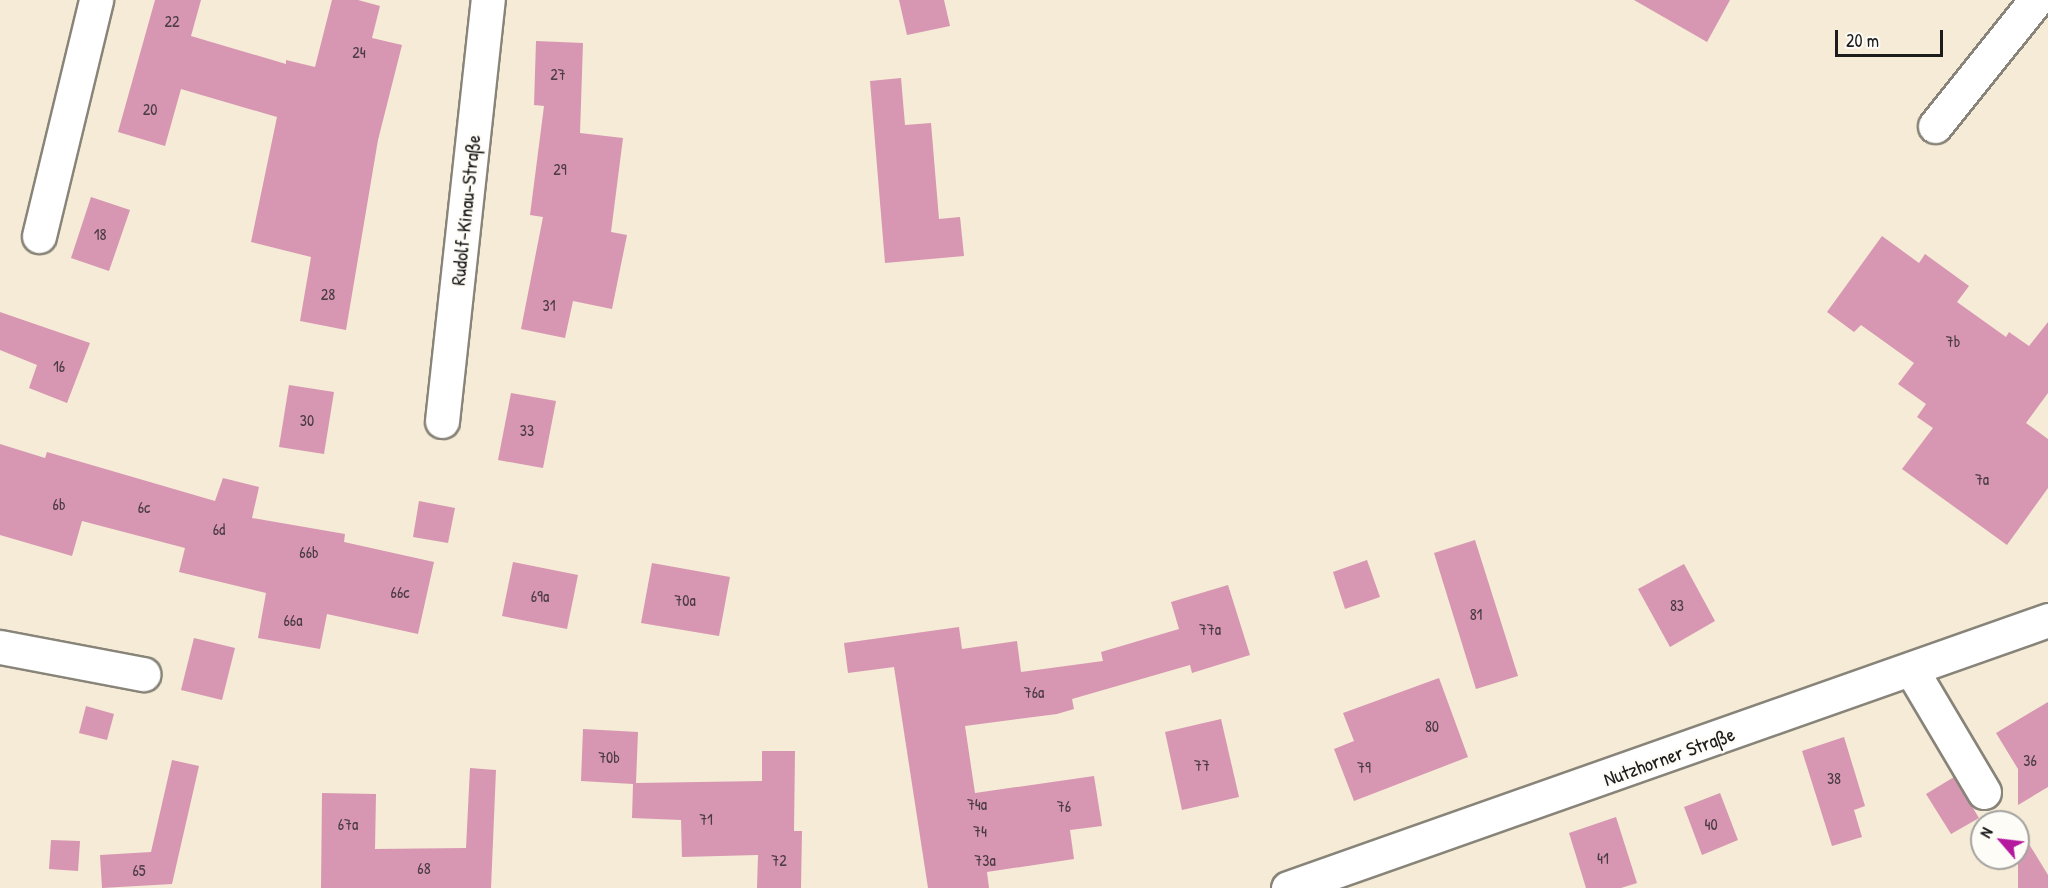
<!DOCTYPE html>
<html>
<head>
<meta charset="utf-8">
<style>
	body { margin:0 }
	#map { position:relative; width:2048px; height:888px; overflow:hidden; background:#f5ebd6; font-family:"Patrick Hand",sans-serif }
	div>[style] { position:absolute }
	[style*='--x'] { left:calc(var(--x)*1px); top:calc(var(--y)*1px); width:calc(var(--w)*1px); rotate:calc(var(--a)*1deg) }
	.building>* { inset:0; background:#d797b2 }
	.roads { filter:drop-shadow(2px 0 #888479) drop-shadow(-2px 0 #888479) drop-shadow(0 2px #888479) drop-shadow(0 -2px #888479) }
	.minor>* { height:33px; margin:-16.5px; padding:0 16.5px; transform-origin:16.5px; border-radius:16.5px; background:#fff }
	.major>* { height:33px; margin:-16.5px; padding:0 16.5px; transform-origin:16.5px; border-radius:16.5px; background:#fff }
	span { translate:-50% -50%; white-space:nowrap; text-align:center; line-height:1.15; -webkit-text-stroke:5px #fdfcf7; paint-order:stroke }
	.number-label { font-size:16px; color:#4b3b42 }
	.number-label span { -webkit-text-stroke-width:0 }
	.street-label { font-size:20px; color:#1c1c1c }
	.north { position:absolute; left:1970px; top:810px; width:60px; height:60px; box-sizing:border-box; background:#fdfcf7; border:2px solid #a3a29f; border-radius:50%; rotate:298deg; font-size:16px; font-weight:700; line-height:24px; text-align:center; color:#1c1c1c }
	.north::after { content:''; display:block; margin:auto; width:21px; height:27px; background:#b5179e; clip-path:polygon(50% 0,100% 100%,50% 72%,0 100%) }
	.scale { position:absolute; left:1835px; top:30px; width:108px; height:27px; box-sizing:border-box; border:3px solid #1c1c1c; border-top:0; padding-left:8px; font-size:18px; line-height:21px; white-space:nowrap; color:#1c1c1c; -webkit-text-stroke:4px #fdfcf7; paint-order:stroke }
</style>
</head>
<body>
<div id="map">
	<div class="building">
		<div style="clip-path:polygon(155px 0,201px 0,191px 36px,286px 64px,286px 60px,315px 67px,332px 0,358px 0,380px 6px,372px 38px,402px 45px,378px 140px,346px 330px,300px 321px,311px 257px,251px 242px,277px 117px,181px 89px,165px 146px,118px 132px)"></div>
		<div style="clip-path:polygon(899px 0,944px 0,950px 26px,907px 35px)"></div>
		<div style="clip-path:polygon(1634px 0,1730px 0,1707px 42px)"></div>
		<div style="clip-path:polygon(536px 41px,583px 43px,580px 133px,623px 138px,611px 232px,627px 235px,612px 309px,573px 301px,565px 338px,521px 329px,543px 217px,530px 215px,544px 106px,534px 105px)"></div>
		<div style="clip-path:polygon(901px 78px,905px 125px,931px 123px,939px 219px,960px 217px,964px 256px,885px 263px,870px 81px)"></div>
		<div style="clip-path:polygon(91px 197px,130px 210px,109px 271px,71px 258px)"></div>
		<div style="clip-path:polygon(1882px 236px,1919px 263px,1925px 254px,1969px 286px,1957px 302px,2006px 337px,2009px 332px,2029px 346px,2048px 322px,2048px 393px,2026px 423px,2048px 439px,2048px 488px,2007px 545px,1902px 469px,1933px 428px,1917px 417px,1926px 404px,1898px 384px,1914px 363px,1861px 325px,1854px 332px,1827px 312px)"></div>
		<div style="clip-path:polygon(0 312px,90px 343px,67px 403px,29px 388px,37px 365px,0 350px)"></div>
		<div style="clip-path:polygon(289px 385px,334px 392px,324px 454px,279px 447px)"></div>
		<div style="clip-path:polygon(511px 393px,556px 401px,543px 468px,498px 460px)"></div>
		<div style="clip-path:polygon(0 444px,45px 458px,47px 452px,215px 501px,223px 478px,259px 487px,252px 518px,345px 534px,344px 542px,434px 562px,418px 634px,327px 614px,320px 649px,258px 638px,266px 593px,179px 572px,185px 548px,82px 521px,72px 556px,0 535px)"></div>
		<div style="clip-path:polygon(419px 501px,455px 508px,448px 543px,413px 537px)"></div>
		<div style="clip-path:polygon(1475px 540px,1518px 676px,1476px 689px,1434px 553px)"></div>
		<div style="clip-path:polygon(1367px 560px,1380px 597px,1345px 609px,1333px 572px)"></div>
		<div style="clip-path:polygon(513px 562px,578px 575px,567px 629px,502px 616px)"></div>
		<div style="clip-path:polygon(652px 563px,730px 577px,719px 636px,641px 623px)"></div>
		<div style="clip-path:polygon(1684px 564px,1715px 621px,1670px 647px,1638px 589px)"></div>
		<div style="clip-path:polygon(1228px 585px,1250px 655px,1192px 673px,1190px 665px,1072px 699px,1074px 709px,1057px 714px,965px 726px,975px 793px,1094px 776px,1102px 826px,1070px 830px,1074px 859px,987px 872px,989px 888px,928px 888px,894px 667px,848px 673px,844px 643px,959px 627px,962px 649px,1017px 641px,1021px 672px,1103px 661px,1101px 652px,1179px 629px,1171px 602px)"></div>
		<div style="clip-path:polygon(194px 638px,235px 648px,222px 700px,181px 690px)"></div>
		<div style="clip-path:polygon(1439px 678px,1468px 757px,1354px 801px,1334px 749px,1354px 741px,1343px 713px)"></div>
		<div style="clip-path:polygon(2048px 702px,2048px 787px,2018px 805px,2018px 769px,1996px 733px)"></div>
		<div style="clip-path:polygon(86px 706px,114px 714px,107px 740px,79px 733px)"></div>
		<div style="clip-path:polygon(1221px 719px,1239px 797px,1182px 810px,1165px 732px)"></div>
		<div style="clip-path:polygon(583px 729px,638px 732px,636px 783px,762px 781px,762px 751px,795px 751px,794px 831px,802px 831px,801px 888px,757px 888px,758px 855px,682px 857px,681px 820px,632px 818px,633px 784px,581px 781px)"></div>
		<div style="clip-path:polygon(1844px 737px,1865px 806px,1854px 810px,1862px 837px,1832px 846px,1802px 751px)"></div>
		<div style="clip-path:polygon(172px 760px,199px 766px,172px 884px,102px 888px,100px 855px,151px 852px)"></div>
		<div style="clip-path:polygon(470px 768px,496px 770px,491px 888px,321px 888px,322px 793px,376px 794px,375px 849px,466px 848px)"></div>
		<div style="clip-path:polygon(1954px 777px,1979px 818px,1951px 834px,1926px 794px)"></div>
		<div style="clip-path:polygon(1720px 793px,1738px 840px,1702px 855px,1684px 807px)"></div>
		<div style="clip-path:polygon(1616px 817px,1637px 883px,1621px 888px,1586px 888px,1569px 833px)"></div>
		<div style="clip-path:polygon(2018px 826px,2048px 875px,2048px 888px,2018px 888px)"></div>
		<div style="clip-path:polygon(51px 840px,80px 841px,78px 871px,49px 869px)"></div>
	</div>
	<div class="roads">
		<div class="minor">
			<div style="--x:1935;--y:126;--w:161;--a:-51.3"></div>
			<div style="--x:39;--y:236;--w:243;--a:-76.4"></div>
			<div style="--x:442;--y:421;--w:424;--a:-83.8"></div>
			<div style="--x:0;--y:647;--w:146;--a:10.7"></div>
			<div style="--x:1911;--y:669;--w:143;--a:59.3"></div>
		</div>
		<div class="major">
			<div style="--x:1288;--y:888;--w:806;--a:-19.42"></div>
		</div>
	</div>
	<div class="number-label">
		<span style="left:172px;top:21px">22</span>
		<span style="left:359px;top:52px">24</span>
		<span style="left:558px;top:74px">27</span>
		<span style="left:150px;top:109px">20</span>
		<span style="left:560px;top:169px">29</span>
		<span style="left:100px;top:234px">18</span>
		<span style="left:328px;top:294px">28</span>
		<span style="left:549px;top:305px">31</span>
		<span style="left:1953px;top:341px">7b</span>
		<span style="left:59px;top:366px">16</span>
		<span style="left:307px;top:420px">30</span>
		<span style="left:527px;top:430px">33</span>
		<span style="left:1982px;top:479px">7a</span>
		<span style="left:59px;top:504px">6b</span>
		<span style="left:144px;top:507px">6c</span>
		<span style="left:219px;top:529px">6d</span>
		<span style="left:309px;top:552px">66b</span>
		<span style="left:400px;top:592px">66c</span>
		<span style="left:540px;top:596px">69a</span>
		<span style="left:685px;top:600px">70a</span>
		<span style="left:1677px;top:605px">83</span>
		<span style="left:1476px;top:614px">81</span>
		<span style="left:293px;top:620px">66a</span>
		<span style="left:1210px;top:629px">77a</span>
		<span style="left:1034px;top:692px">76a</span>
		<span style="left:1432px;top:726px">80</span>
		<span style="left:609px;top:757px">70b</span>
		<span style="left:2030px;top:760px">36</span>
		<span style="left:1202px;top:765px">77</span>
		<span style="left:1364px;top:767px">79</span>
		<span style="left:1834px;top:778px">38</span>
		<span style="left:977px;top:804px">74a</span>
		<span style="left:1064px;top:806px">76</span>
		<span style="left:706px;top:819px">71</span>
		<span style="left:348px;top:824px">67a</span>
		<span style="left:1711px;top:824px">40</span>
		<span style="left:980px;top:831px">74</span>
		<span style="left:1603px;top:858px">41</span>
		<span style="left:779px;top:860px">72</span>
		<span style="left:985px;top:860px">73a</span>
		<span style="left:424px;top:868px">68</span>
		<span style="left:139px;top:870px">65</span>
	</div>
	<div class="street-label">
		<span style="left:465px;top:210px;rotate:-84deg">Rudolf-Kinau-Straße</span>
		<span style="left:1669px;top:756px;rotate:-20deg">Nutzhorner Straße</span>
	</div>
	<div class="north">N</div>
	<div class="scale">20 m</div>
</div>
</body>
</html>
